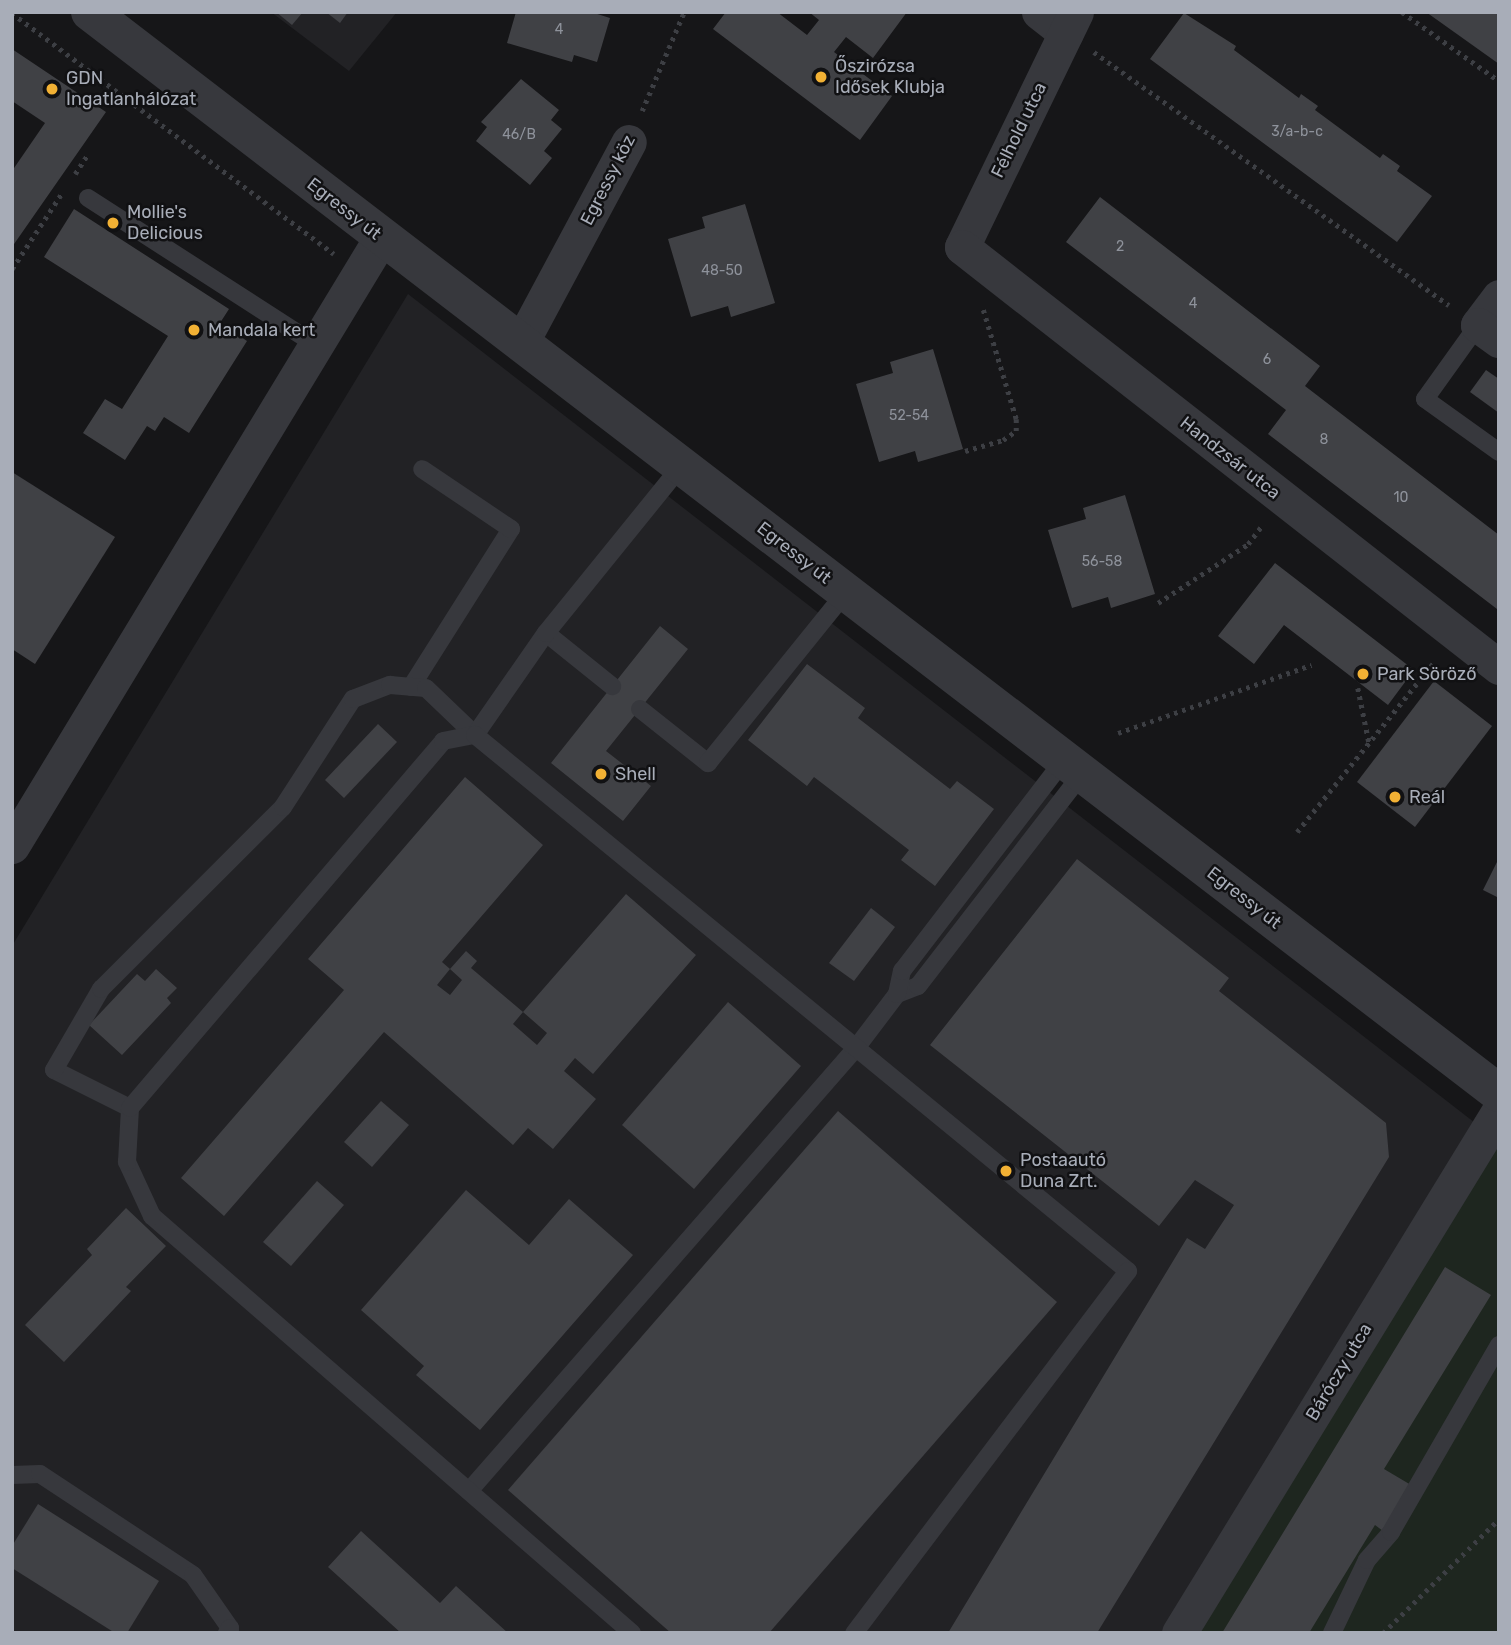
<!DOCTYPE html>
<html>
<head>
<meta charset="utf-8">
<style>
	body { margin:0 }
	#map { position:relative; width:1511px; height:1645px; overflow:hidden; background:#161618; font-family:Rubik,sans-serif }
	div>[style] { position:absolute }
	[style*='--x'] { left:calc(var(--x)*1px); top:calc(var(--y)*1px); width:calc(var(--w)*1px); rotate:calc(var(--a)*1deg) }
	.built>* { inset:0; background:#222225 }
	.green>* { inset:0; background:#1e261f }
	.building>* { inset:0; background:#404145 }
	.path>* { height:4.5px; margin-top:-2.25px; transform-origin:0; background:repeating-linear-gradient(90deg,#3d3f44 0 3.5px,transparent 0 8.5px) }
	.service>* { height:18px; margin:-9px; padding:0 9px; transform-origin:9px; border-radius:9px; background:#37383d }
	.minor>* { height:35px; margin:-17.5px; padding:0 17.5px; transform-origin:17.5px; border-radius:17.5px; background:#37383d }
	.tertiary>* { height:38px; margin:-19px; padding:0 19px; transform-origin:19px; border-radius:19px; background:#37383d }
	.dots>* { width:19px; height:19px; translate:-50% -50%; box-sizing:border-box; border:4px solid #111113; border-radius:50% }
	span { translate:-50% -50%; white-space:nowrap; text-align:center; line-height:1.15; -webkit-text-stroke:5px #111113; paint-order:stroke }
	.number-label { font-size:14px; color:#8e929b }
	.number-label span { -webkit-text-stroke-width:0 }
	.poi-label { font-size:18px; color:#a8adb8 }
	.left { translate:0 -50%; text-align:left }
	.street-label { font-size:18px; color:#a8adb8 }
	.frame { position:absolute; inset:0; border:14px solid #a8adb8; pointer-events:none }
</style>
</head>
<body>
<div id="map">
	<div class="built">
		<div style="clip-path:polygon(271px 12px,397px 12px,349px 71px)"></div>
		<div style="clip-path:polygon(408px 294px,1479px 1126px,1170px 1633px,12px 1633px,12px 946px)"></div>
	</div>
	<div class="green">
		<div style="clip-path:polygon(1499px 1111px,1499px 1633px,1179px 1633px)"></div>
	</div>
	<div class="building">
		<div style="clip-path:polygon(276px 12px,303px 12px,292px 25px)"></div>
		<div style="clip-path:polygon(326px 12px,348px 12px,340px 23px)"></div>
		<div style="clip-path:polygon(516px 12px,591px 12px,610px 18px,597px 62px,574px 55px,572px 62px,507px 43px)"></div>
		<div style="clip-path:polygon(726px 12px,777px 12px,807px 35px,819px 20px,809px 12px,907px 12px,873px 58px,846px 37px,834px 52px,892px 96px,860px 140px,713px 29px)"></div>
		<div style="clip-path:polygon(1426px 12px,1499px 12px,1499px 64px)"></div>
		<div style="clip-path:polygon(1184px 13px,1236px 46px,1234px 50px,1299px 98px,1301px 94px,1318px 106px,1315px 110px,1380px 158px,1383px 154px,1400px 166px,1397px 171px,1432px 196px,1397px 242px,1150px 59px)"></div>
		<div style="clip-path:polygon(12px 49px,106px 112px,12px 247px,12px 171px,45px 123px,12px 101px)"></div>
		<div style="clip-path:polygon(521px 79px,559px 110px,551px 120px,562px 129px,544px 151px,552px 158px,530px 185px,476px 141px,487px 127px,481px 122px)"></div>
		<div style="clip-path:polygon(1100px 197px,1320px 366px,1305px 386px,1499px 535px,1497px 609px,1268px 434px,1286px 410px,1066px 242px)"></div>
		<div style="clip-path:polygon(745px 204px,775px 303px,731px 317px,728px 306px,691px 317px,668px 239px,705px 228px,702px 217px)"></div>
		<div style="clip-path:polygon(74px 209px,229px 309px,220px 323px,247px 341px,189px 433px,164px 417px,155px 431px,147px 426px,125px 460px,83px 433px,105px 399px,122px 409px,168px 336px,44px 257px)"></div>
		<div style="clip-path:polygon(933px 349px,963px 449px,918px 462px,915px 451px,879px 462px,856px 384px,893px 373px,890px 362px)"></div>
		<div style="clip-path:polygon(1486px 370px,1499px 379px,1499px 413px,1470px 392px)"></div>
		<div style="clip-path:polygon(12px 472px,115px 537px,35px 664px,12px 649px)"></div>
		<div style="clip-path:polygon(1125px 495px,1155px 594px,1111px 608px,1108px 597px,1072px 608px,1048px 530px,1086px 519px,1083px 508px)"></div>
		<div style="clip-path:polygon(1275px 563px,1414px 670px,1388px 705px,1284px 625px,1254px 664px,1218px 636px)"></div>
		<div style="clip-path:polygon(660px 626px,688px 649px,606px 751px,651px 786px,623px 821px,551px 763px)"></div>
		<div style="clip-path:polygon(807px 664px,865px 708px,858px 718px,950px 789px,957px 781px,994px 809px,935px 886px,901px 860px,909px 850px,814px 777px,807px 786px,748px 740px)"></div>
		<div style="clip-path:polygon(1434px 681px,1492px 726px,1415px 827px,1357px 782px)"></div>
		<div style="clip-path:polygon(378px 724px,397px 742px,344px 798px,325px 780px)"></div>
		<div style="clip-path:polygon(465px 777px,543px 845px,442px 962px,450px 969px,437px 985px,450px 995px,462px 980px,450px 969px,466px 951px,477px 961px,471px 968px,523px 1012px,513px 1024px,537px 1045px,547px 1033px,523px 1012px,626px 894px,696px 955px,593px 1074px,575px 1058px,564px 1071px,596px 1099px,553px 1149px,528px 1128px,513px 1145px,384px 1032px,224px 1216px,181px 1178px,344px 990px,308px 959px)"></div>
		<div style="clip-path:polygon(1499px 858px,1499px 898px,1483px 890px)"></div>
		<div style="clip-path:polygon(1077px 859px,1229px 978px,1219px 991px,1386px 1123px,1389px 1157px,1097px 1633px,948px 1633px,1187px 1238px,1205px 1249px,1234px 1205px,1195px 1180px,1159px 1226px,930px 1045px)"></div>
		<div style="clip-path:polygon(871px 908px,895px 927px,854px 981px,829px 963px)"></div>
		<div style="clip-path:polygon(156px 969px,177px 988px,167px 998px,171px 1003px,122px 1055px,89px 1025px,137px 974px,145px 981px)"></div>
		<div style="clip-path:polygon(728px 1002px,801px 1066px,694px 1189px,622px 1125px)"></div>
		<div style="clip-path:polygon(381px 1101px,409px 1125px,372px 1167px,344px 1142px)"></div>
		<div style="clip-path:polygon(838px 1111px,1057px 1302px,769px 1633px,671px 1633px,508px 1490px)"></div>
		<div style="clip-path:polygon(317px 1181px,344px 1205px,291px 1266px,263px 1242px)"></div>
		<div style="clip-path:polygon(466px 1190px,529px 1245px,569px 1199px,633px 1255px,480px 1430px,416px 1375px,424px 1366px,361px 1310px)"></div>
		<div style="clip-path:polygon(126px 1208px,166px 1246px,126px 1287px,131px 1291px,64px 1362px,25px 1325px,92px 1255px,87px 1249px)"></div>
		<div style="clip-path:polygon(1445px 1267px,1491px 1295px,1384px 1469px,1411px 1485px,1383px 1531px,1375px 1525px,1309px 1633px,1222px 1633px)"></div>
		<div style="clip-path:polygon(38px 1504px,159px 1581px,127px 1633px,115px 1633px,12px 1568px,12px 1546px)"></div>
		<div style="clip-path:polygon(361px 1531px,440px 1603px,456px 1586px,508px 1633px,401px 1633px,328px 1567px)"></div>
	</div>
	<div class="path">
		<div style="--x:1402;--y:12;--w:119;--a:35.4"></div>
		<div style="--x:12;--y:13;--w:402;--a:36.8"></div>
		<div style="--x:1094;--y:52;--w:436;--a:35.5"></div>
		<div style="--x:642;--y:111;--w:108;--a:-67"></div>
		<div style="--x:75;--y:174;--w:24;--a:-57"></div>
		<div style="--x:12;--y:269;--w:91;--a:-56.7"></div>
		<div style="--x:965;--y:451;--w:40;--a:-16"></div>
		<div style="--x:1003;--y:440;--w:16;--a:-35"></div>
		<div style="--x:1016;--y:431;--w:12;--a:-90"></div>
		<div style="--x:1016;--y:419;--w:114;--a:-106.8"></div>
		<div style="--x:1158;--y:603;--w:108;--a:-33.2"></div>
		<div style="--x:1248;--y:544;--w:25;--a:-53"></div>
		<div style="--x:1358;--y:688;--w:55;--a:78.5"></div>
		<div style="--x:1118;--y:733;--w:205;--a:-19.4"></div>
		<div style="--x:1297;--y:832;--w:220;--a:-51.1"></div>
		<div style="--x:1383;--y:1633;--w:163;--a:-44.5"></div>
	</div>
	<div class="service">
		<div style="--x:88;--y:198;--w:271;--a:32.8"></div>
		<div style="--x:1478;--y:325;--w:91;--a:125.6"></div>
		<div style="--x:1425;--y:399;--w:91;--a:35.6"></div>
		<div style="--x:546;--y:633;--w:85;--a:38.8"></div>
		<div style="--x:411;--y:687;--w:187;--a:-57.7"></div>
		<div style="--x:511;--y:529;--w:107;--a:-146"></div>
		<div style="--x:640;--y:709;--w:87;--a:38.5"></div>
		<div style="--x:708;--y:763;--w:220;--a:-51.1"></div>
		<div style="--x:897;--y:994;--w:22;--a:-21"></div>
		<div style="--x:918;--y:986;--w:268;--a:-52.3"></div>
		<div style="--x:130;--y:1108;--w:85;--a:-153.4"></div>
		<div style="--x:54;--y:1070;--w:94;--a:-59.9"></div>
		<div style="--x:101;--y:989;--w:257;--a:-45"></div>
		<div style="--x:283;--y:807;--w:129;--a:-57.1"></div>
		<div style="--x:353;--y:699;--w:40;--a:-21"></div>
		<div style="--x:390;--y:685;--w:36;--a:5"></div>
		<div style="--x:426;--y:688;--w:68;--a:43.8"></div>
		<div style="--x:475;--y:735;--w:124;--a:-55.2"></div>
		<div style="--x:546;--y:633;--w:215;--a:-51"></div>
		<div style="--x:12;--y:1475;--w:28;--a:-2"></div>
		<div style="--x:40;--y:1474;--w:183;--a:33.4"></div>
		<div style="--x:193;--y:1575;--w:65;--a:55.1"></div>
		<div style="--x:230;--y:1628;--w:6;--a:121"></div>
		<div style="--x:469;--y:1491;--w:588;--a:-48.86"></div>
		<div style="--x:856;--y:1048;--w:68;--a:-52.8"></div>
		<div style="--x:897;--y:994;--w:24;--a:-78"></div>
		<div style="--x:902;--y:971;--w:266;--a:-52.5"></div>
		<div style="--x:632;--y:1633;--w:636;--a:-139.02"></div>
		<div style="--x:152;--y:1216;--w:60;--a:-114.8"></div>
		<div style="--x:127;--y:1162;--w:54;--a:-86.8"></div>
		<div style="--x:130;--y:1108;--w:482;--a:-49.5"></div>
		<div style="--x:443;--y:741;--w:33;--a:-11"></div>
		<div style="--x:475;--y:735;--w:845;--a:39.38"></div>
		<div style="--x:1128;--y:1271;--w:454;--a:127.1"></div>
		<div style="--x:1332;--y:1633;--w:81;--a:-64.4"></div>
		<div style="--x:1367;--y:1560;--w:37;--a:-49"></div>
		<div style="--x:1391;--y:1532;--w:216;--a:-60"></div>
	</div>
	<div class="minor">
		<div style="--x:1039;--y:12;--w:34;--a:38"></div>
		<div style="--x:1076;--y:12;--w:261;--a:115.9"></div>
		<div style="--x:962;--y:247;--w:682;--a:38.03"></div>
		<div style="--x:1499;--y:297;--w:35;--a:127"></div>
		<div style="--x:1478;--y:325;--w:26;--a:36"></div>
		<div style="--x:521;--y:343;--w:228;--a:-61.8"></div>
		<div style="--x:12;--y:846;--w:711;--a:-58.75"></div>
		<div style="--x:1179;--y:1633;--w:612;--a:-58.49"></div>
	</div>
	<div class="tertiary">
		<div style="--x:90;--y:12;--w:1776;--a:37.5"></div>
	</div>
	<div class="dots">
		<div style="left:821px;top:77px;background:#f2b134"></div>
		<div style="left:52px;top:89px;background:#f2b134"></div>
		<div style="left:113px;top:223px;background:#f2b134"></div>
		<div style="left:194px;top:330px;background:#f2b134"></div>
		<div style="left:1363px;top:674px;background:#f2b134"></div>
		<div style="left:601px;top:774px;background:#f2b134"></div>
		<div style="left:1395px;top:797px;background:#f2b134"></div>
		<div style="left:1006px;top:1171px;background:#f2b134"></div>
	</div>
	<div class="number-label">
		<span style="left:559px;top:30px">4</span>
		<span style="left:1297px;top:132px">3/a-b-c</span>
		<span style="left:519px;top:135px">46/B</span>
		<span style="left:1120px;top:247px">2</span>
		<span style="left:722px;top:271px">48-50</span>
		<span style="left:1193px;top:304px">4</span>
		<span style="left:1267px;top:360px">6</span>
		<span style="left:909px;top:416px">52-54</span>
		<span style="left:1324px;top:440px">8</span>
		<span style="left:1401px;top:498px">10</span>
		<span style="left:1102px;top:562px">56-58</span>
	</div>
	<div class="poi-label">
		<span class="left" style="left:835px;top:77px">Őszirózsa<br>Idősek Klubja</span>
		<span class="left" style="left:66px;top:89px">GDN<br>Ingatlanhálózat</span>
		<span class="left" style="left:127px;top:223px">Mollie's<br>Delicious</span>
		<span class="left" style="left:208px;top:330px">Mandala kert</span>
		<span class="left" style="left:1377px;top:674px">Park Söröző</span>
		<span class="left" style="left:615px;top:774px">Shell</span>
		<span class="left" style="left:1409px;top:797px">Reál</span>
		<span class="left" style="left:1020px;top:1171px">Postaautó<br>Duna Zrt.</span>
	</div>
	<div class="street-label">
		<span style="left:1019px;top:130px;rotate:-64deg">Félhold utca</span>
		<span style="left:608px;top:180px;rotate:-63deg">Egressy köz</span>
		<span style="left:344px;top:209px;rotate:38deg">Egressy út</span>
		<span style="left:1230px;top:458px;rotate:38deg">Handzsár utca</span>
		<span style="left:794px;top:553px;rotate:38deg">Egressy út</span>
		<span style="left:1244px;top:898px;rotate:38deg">Egressy út</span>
		<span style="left:1339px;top:1372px;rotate:-59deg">Báróczy utca</span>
	</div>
	<div class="frame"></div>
</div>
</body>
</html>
